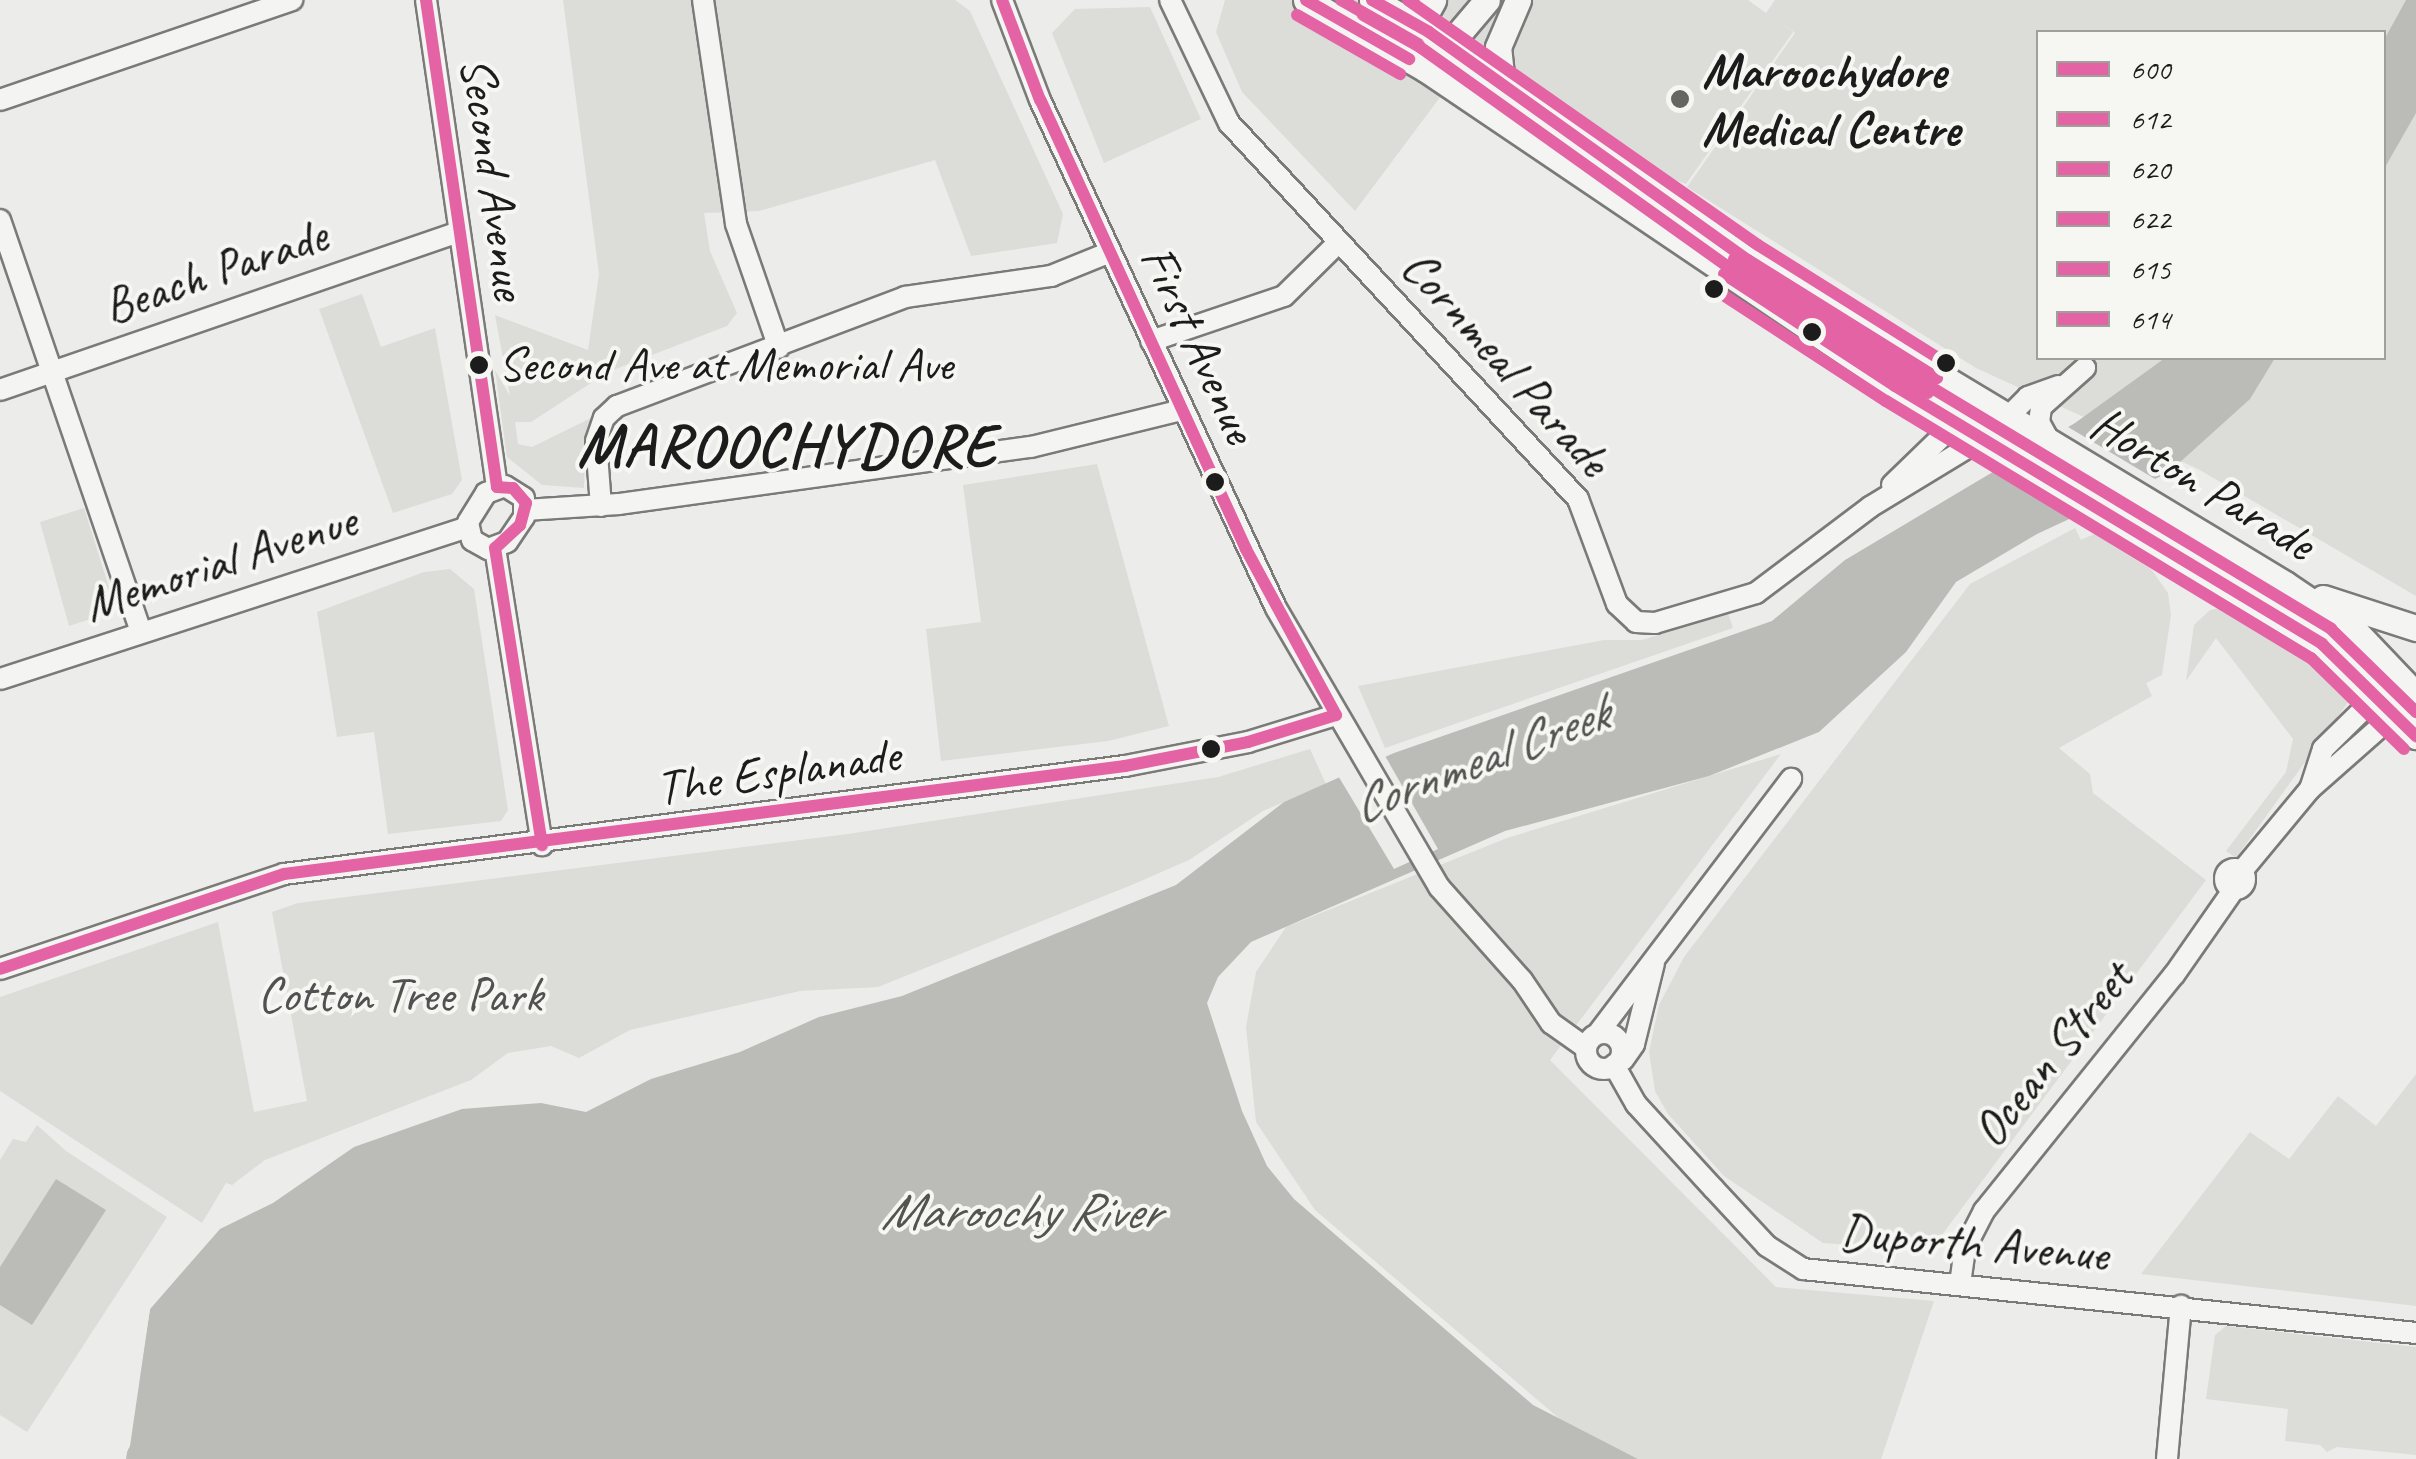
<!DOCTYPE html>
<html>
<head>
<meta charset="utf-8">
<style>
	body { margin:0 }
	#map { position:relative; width:2416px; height:1459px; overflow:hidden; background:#ececea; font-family:Caveat,sans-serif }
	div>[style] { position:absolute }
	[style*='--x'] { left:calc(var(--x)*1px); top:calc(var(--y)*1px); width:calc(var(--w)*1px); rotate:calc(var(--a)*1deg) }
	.built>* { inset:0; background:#dcdcd9 }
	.water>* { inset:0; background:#bbbbb8 }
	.pier>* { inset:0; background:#ececea }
	.roads { filter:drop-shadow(2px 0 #7a7a79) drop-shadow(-2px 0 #7a7a79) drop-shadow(0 2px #7a7a79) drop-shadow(0 -2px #7a7a79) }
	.minor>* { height:20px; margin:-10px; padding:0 10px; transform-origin:10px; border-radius:10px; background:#f4f4f2 }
	.minor>.ring { margin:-10px; padding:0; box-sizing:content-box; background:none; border:20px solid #f4f4f2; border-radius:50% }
	.major>* { height:25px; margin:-12.5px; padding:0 12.5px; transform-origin:12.5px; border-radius:12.5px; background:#f4f4f2 }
	.bus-1>* { height:12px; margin:-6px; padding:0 6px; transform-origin:6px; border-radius:6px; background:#e463a4 }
	.bus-2>* { height:12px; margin:-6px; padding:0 6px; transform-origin:6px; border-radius:6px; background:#e463a4 }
	.bus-3>* { height:12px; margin:-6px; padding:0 6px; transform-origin:6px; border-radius:6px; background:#e463a4 }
	.bus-4>* { height:12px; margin:-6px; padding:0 6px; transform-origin:6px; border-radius:6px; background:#e463a4 }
	.bus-5>* { height:12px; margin:-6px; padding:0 6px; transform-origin:6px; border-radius:6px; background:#e463a4 }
	.bus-6>* { height:12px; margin:-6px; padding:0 6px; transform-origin:6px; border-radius:6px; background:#e463a4 }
	.dots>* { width:28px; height:28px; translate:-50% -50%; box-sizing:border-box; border:5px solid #f6f6f2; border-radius:50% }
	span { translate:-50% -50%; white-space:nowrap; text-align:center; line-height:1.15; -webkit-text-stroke:8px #f6f6f2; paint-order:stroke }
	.bus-label { font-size:48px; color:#1c1c1c }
	.left { translate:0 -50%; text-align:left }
	.poi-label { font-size:50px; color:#1c1c1c; font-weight:700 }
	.street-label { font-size:50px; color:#1c1c1c }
	.park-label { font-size:50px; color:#515151 }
	.water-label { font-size:52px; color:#535352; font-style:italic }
	.district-label { font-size:60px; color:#1c1c1c; font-weight:700; letter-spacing:2.5px }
	.legend { position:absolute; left:2036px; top:30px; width:350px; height:330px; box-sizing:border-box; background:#f6f6f2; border:2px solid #9f9f9c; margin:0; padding:12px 18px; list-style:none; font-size:30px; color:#1c1c1c }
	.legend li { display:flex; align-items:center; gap:20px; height:50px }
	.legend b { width:50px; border:2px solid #9f9f9c }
</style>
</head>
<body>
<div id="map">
	<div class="built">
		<div style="clip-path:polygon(563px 0,955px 0,970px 11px,1063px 214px,1057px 243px,971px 256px,935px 160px,759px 211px,704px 213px,710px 251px,737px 313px,727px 326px,608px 372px,531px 422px,515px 422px,518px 444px,532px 447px,595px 416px,585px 446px,584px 488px,542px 485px,507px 457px,495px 370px,510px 396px,495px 315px,588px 350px,599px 274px)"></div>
		<div style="clip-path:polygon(evenodd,1225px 0,1748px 0,1766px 13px,1775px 0,2416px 0,2416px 596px,2198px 469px,1976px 368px,1687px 187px,1795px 33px,1777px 19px,1793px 32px,1686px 184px,1441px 96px,1355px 211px,1242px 92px,1216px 32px,1225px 0,2038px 32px,2384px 32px,2384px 358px,2038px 358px,2038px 32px)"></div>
		<div style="clip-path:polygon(1150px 7px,1201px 119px,1104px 163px,1052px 33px,1075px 9px)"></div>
		<div style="clip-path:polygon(362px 294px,381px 347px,435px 328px,462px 480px,452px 494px,393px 513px,319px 309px)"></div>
		<div style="clip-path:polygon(1097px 464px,1169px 726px,1108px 741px,941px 761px,926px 629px,981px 622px,963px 485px)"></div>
		<div style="clip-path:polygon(84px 508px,111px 594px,103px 615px,69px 626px,40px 522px)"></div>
		<div style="clip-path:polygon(2075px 528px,2081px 540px,2094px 534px,2151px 569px,2168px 593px,2171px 615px,2162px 675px,2146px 683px,2152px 696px,2059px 748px,2090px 774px,2093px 793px,2206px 880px,1930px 1251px,1823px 1243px,1724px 1176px,1668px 1114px,1655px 1091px,1649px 1052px,1659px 1005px,1684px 957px,1970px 584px)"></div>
		<div style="clip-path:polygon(450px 569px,474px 589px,508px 810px,501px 821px,388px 834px,374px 732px,337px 737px,317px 612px,424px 572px)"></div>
		<div style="clip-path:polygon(2226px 607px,2273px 629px,2354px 694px,2236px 858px,2226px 851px,2286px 772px,2293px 739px,2216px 638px,2186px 681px,2194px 625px,2210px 610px)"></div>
		<div style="clip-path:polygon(1728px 613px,1733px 628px,1385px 748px,1358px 686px,1604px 640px,1642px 640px)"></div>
		<div style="clip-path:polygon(1310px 749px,1326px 784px,1263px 811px,1189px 860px,1134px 884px,878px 987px,800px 991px,630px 1030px,579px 1058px,551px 1046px,508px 1053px,471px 1080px,265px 1160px,232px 1185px,226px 1183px,202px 1223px,0 1091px,0 997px,218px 922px,254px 1112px,307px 1101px,272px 912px,298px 903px,848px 834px,1218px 777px)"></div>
		<div style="clip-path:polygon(1781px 754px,1550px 1060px,1776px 1287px,1934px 1301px,1881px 1459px,1638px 1459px,1561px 1420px,1315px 1210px,1256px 1122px,1246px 1027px,1256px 972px,1286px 927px,1507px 838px)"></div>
		<div style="clip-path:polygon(2416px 1074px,2416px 1306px,2141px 1274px,2250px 1132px,2289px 1159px,2338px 1096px,2376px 1126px)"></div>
		<div style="clip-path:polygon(37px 1125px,66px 1151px,167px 1217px,27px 1432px,0 1415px,0 1160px,13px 1139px,26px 1142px)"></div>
		<div style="clip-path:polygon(2226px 1326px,2416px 1347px,2416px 1455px,2337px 1447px,2327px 1452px,2320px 1445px,2285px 1441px,2288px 1409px,2206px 1399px,2215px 1335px)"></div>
	</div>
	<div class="water">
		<div style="clip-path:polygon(2406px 0,2416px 0,2416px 113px,2384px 169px,2384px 40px)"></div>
		<div style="clip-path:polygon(2165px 358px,2275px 358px,2250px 399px,2168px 473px,2037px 534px,1956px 582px,1906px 652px,1819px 732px,1709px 776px,1505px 831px,1251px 942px,1218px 977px,1207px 1003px,1242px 1111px,1267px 1166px,1294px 1199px,1533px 1405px,1638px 1459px,126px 1459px,150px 1309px,220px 1229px,273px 1203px,354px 1147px,462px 1109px,541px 1103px,586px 1112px,651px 1079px,740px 1052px,819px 1017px,902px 996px,1176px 885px,1284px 802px,1394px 753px,1772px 621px,1845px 560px,2075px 423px)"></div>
		<div style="clip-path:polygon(56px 1179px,106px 1210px,32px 1325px,0 1305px,0 1267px)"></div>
	</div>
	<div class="pier">
		<div style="clip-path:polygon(2063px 424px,2160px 482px,2075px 522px,1986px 468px)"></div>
		<div style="clip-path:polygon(1384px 754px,1438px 849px,1394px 869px,1337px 774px)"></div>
		<div style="clip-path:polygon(224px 1222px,150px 1309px,130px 1446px,123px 1459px,145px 1307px)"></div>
	</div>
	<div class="roads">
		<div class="minor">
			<div style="--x:426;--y:0;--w:492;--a:81.7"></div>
			<div style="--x:703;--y:0;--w:226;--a:81.6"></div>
			<div style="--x:736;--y:224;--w:131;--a:70.9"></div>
			<div style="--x:1002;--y:0;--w:107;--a:69.2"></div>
			<div style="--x:1040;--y:100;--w:560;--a:65.08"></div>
			<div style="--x:1276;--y:608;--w:323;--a:59.7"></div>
			<div style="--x:1439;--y:887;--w:125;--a:48.3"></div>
			<div style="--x:1522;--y:980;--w:52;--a:56"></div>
			<div style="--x:1551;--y:1023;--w:43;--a:35.5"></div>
			<div style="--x:1170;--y:0;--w:136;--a:64.4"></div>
			<div style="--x:1229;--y:123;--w:513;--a:47.13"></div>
			<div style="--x:1578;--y:499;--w:112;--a:69.6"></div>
			<div style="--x:1617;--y:604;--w:26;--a:43"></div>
			<div style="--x:1636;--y:622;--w:19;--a:3"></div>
			<div style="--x:1655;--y:623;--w:105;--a:-16.5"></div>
			<div style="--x:1756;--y:593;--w:143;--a:-37"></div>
			<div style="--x:1870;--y:507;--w:131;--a:-31.3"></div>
			<div style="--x:0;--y:100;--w:309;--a:-18.9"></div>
			<div style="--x:0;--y:220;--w:435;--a:71.1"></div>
			<div style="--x:1151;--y:341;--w:140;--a:-18.7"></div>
			<div style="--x:1284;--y:296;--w:76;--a:-44.5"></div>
			<div style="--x:0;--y:390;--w:484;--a:-19"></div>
			<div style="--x:2006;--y:419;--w:31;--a:-45"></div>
			<div style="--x:2028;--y:397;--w:32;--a:-20"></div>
			<div style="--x:2050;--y:442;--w:23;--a:-119"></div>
			<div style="--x:2039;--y:422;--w:15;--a:-82"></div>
			<div style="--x:2041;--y:407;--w:59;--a:-41.6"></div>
			<div style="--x:1892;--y:485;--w:88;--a:-44.1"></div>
			<div style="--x:505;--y:486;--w:22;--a:32"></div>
			<div style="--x:524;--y:498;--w:19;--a:90"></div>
			<div style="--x:524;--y:517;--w:30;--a:124"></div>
			<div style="--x:507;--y:542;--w:20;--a:160"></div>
			<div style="--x:488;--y:549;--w:18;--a:-151"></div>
			<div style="--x:472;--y:540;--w:18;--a:-103"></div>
			<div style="--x:468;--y:522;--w:34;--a:-58"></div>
			<div style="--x:486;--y:493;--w:20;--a:-20"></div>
			<div style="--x:601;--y:506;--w:65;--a:-94.4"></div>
			<div style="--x:596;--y:441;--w:24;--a:-71"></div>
			<div style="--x:604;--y:418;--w:18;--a:-43"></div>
			<div style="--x:617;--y:406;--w:308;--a:-20.7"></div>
			<div style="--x:905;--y:297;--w:148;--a:-8.2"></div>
			<div style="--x:1051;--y:276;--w:64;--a:-22.1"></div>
			<div style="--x:525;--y:510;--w:94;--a:-3.7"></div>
			<div style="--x:619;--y:504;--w:416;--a:-7.9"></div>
			<div style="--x:1031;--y:447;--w:155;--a:-13.8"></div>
			<div style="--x:495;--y:548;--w:301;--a:81"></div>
			<div style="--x:0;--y:679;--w:491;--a:-18"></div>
			<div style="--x:2310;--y:789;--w:42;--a:-72"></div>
			<div style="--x:2323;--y:749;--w:78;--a:-44.5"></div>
			<div class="ring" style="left:2225px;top:869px;width:0;height:0"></div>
			<div style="--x:2241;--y:872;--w:108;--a:-50.3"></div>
			<div style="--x:2310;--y:789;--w:115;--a:-41.5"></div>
			<div style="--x:0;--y:969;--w:299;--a:-18.5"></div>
			<div style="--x:284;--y:874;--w:848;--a:-7.32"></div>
			<div style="--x:1125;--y:766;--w:125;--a:-11"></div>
			<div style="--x:1248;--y:742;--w:92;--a:-17.1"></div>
			<div style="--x:1599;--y:1032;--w:318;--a:-52.8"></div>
			<div class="ring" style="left:1586px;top:1033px;width:16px;height:16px"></div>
			<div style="--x:1623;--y:1060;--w:19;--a:-55"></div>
			<div style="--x:1634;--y:1044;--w:83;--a:-76.1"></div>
			<div style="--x:1614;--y:1065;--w:45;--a:60.6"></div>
			<div style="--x:1636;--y:1104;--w:115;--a:47.5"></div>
			<div style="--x:1714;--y:1189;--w:78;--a:47.1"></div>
			<div style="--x:1767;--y:1246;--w:43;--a:32.6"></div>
			<div style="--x:1803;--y:1269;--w:616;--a:5.96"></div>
			<div style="--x:1960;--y:1284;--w:36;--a:-82"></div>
			<div style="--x:1965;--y:1248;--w:42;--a:-62.8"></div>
			<div style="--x:1984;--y:1211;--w:303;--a:-51.2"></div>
			<div style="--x:2174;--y:975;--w:105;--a:-55.1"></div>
			<div style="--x:2167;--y:1459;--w:154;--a:-84.8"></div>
		</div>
		<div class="major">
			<div style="--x:1306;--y:0;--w:140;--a:30"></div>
			<div style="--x:1427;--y:70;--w:565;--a:34.03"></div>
			<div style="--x:1895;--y:386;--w:499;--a:31.1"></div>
			<div style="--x:2322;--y:644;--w:132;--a:44.4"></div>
			<div style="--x:1372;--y:0;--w:65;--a:29.3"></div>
			<div style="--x:1429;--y:32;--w:392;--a:35.6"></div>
			<div style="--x:1748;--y:260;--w:627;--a:31.1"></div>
			<div style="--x:2285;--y:584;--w:86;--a:34.1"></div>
			<div style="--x:2356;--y:632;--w:87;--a:46.4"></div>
			<div style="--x:1423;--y:42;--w:20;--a:-96"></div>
			<div style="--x:1421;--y:22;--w:25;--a:-61"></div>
			<div style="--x:1437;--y:59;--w:77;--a:-49.7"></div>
			<div style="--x:1502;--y:84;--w:37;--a:-96"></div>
			<div style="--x:1498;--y:47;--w:51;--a:-66.9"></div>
			<div style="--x:2323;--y:598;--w:98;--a:17.9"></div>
		</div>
	</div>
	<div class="bus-1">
		<div style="--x:426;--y:0;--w:492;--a:81.7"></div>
		<div style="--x:497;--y:487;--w:16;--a:4"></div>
		<div style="--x:513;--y:488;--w:20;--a:49"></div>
		<div style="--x:526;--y:503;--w:23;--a:105"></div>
		<div style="--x:520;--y:525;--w:34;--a:137"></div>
		<div style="--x:495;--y:548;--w:301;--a:81"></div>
		<div style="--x:1306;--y:0;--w:119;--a:29.8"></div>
		<div style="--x:1372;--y:0;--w:65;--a:29.3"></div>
		<div style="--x:1429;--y:32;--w:392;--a:35.6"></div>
		<div style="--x:1748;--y:260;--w:223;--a:32"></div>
		<div style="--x:0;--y:969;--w:299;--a:-18.5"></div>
		<div style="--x:284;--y:874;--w:848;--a:-7.32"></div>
		<div style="--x:1125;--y:766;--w:125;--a:-11"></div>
		<div style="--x:1248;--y:742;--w:92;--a:-17.1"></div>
		<div style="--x:1336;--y:715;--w:189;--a:-118.5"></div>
		<div style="--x:1246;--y:549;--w:494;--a:-114.6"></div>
		<div style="--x:1040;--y:100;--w:107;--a:-110.8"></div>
	</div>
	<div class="bus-2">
		<div style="--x:1724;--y:274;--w:204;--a:33.2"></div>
		<div style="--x:1895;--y:386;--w:499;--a:31.1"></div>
		<div style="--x:2322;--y:644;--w:132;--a:44.4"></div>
	</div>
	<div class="bus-3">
		<div style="--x:1714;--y:289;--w:205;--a:33.1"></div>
		<div style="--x:1886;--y:401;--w:497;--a:31.2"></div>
		<div style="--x:2311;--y:658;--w:130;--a:44.4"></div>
	</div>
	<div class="bus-4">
		<div style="--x:1734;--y:259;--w:204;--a:33.4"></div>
		<div style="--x:1904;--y:371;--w:499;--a:31.1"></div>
		<div style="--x:2331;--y:629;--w:119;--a:44.3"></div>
	</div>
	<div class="bus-5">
		<div style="--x:1297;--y:15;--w:119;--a:29.8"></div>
		<div style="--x:1363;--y:15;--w:65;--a:29.3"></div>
		<div style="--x:1420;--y:47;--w:391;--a:35.5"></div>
		<div style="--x:1738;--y:274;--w:224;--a:32.1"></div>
	</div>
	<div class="bus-6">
		<div style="--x:1341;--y:0;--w:89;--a:29.7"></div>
		<div style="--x:1408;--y:0;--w:427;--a:35"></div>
		<div style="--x:1758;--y:245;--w:222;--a:32.1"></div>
	</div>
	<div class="dots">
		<div style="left:1680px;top:99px;background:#656564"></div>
		<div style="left:1714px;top:289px;background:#1c1c1c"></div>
		<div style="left:1812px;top:332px;background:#1c1c1c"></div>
		<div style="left:1946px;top:363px;background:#1c1c1c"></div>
		<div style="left:479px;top:365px;background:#1c1c1c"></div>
		<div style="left:1215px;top:482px;background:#1c1c1c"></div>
		<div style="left:1211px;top:749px;background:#1c1c1c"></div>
	</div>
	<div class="bus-label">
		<span class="left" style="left:498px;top:365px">Second Ave at Memorial Ave</span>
	</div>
	<div class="poi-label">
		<span class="left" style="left:1702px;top:99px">Maroochydore<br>Medical Centre</span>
	</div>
	<div class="street-label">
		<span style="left:494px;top:178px;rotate:82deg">Second Avenue</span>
		<span style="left:215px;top:271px;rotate:-19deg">Beach Parade</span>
		<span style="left:1199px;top:344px;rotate:65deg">First Avenue</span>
		<span style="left:1506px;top:363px;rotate:48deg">Cornmeal Parade</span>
		<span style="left:2203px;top:483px;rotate:31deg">Horton Parade</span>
		<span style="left:220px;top:562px;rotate:-18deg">Memorial Avenue</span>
		<span style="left:778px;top:771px;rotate:-8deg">The Esplanade</span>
		<span style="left:2052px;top:1054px;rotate:-51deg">Ocean Street</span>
		<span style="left:1974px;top:1243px;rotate:5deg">Duporth Avenue</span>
	</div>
	<div class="park-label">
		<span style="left:400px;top:995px">Cotton Tree Park</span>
	</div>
	<div class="water-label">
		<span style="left:1480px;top:760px;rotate:-21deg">Cornmeal Creek</span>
		<span style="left:1020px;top:1212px">Maroochy River</span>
	</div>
	<div class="district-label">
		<span style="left:787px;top:445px">MAROOCHYDORE</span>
	</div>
	<ul class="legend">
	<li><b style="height:12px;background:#e463a4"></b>600</li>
	<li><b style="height:12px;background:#e463a4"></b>612</li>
	<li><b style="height:12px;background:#e463a4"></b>620</li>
	<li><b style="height:12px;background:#e463a4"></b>622</li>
	<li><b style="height:12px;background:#e463a4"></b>615</li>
	<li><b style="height:12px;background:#e463a4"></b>614</li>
	</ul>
</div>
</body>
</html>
